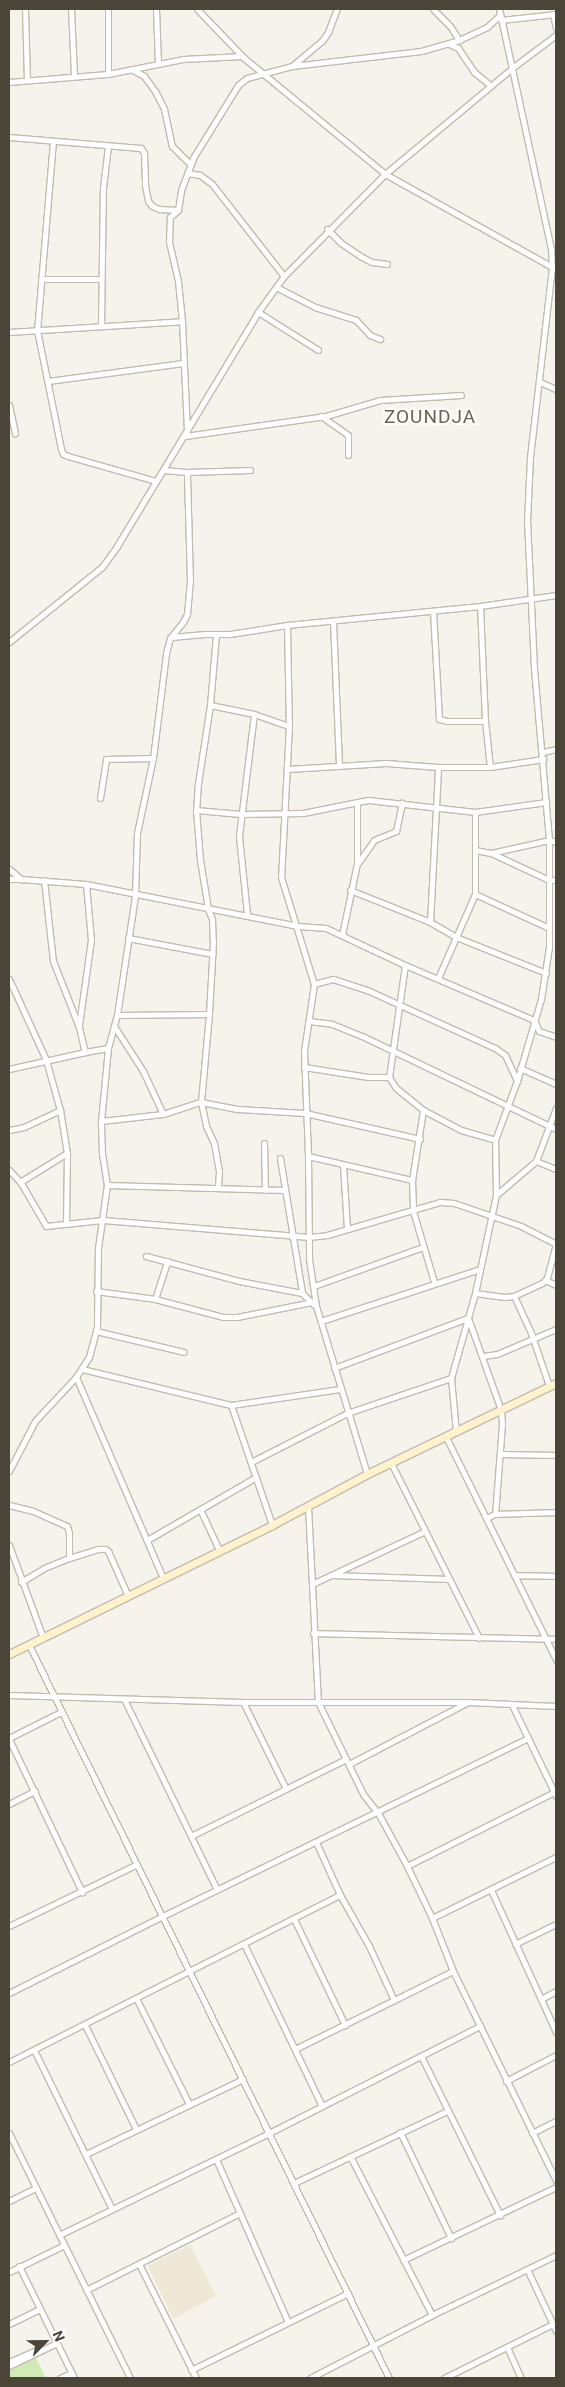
<!DOCTYPE html>
<html>
<head>
<meta charset="utf-8">
<style>
	body { margin:0 }
	#map { position:relative; width:565px; height:2387px; overflow:hidden; background:#f6f3ec; font-family:Roboto,sans-serif }
	div>[style] { position:absolute }
	[style*='--x'] { left:calc(var(--x)*1px); top:calc(var(--y)*1px); width:calc(var(--w)*1px); rotate:calc(var(--a)*1deg) }
	.education>* { inset:0; background:#efe8d6 }
	.green>* { inset:0; background:#d2eab5 }
	.roads { filter:drop-shadow(1px 0 #c2bbae) drop-shadow(-1px 0 #c2bbae) drop-shadow(0 1px #c2bbae) drop-shadow(0 -1px #c2bbae) }
	.street>* { height:5px; margin:-2.5px; padding:0 2.5px; transform-origin:2.5px; border-radius:2.5px; background:#fff }
	.secondary>* { height:7px; margin:-3.5px; padding:0 3.5px; transform-origin:3.5px; border-radius:3.5px; background:#fff3cd }
	span { translate:-50% -50%; white-space:nowrap; text-align:center; line-height:1.15; -webkit-text-stroke:4.5px #fff; paint-order:stroke }
	.quarter-label { font-size:19px; color:#6e6250; letter-spacing:1px }
	.frame { position:absolute; inset:0; border:10px solid #4b4439; pointer-events:none }
	.north { position:absolute; left:20px; top:2317px; width:50px; height:50px; -webkit-text-stroke:4px #fff; paint-order:stroke; rotate:67deg; font-size:14px; font-weight:700; line-height:20px; text-align:center; color:#4b4439 }
	.north::after { content:''; display:block; margin:auto; width:18px; height:22px; background:#4b4439; clip-path:polygon(50% 0,100% 100%,50% 72%,0 100%) }
</style>
</head>
<body>
<div id="map">
	<div class="education">
		<div style="clip-path:polygon(190px 2245px,216px 2296px,173px 2319px,148px 2266px)"></div>
	</div>
	<div class="green">
		<div style="clip-path:polygon(36px 2358px,46px 2378px,9px 2378px,9px 2371px)"></div>
	</div>
	<div class="roads">
		<div class="street">
			<div style="--x:25;--y:9;--w:70;--a:88.4"></div>
			<div style="--x:71;--y:9;--w:67;--a:87.4"></div>
			<div style="--x:108;--y:9;--w:65;--a:90"></div>
			<div style="--x:156;--y:9;--w:55;--a:87.9"></div>
			<div style="--x:197;--y:9;--w:68;--a:46.2"></div>
			<div style="--x:244;--y:58;--w:183;--a:39.4"></div>
			<div style="--x:385;--y:174;--w:196;--a:29.1"></div>
			<div style="--x:433;--y:9;--w:24;--a:45"></div>
			<div style="--x:450;--y:26;--w:17;--a:57"></div>
			<div style="--x:553;--y:14;--w:14;--a:78"></div>
			<div style="--x:501;--y:20;--w:55;--a:-6.2"></div>
			<div style="--x:449;--y:44;--w:10;--a:24"></div>
			<div style="--x:458;--y:48;--w:29;--a:56"></div>
			<div style="--x:474;--y:72;--w:22;--a:39"></div>
			<div style="--x:292;--y:66;--w:130;--a:-6.6"></div>
			<div style="--x:421;--y:51;--w:40;--a:-16"></div>
			<div style="--x:459;--y:40;--w:31;--a:-25"></div>
			<div style="--x:487;--y:27;--w:18;--a:-43"></div>
			<div style="--x:131;--y:69;--w:15;--a:28"></div>
			<div style="--x:144;--y:76;--w:19;--a:54"></div>
			<div style="--x:155;--y:91;--w:20;--a:63"></div>
			<div style="--x:164;--y:109;--w:38;--a:78"></div>
			<div style="--x:172;--y:146;--w:25;--a:45"></div>
			<div style="--x:9;--y:82;--w:99;--a:-4.6"></div>
			<div style="--x:108;--y:74;--w:76;--a:-11.3"></div>
			<div style="--x:183;--y:59;--w:59;--a:-2.9"></div>
			<div style="--x:9;--y:137;--w:132;--a:4.8"></div>
			<div style="--x:141;--y:148;--w:6;--a:59"></div>
			<div style="--x:144;--y:153;--w:32;--a:88"></div>
			<div style="--x:145;--y:185;--w:16;--a:79"></div>
			<div style="--x:148;--y:201;--w:6;--a:51"></div>
			<div style="--x:152;--y:206;--w:8;--a:23"></div>
			<div style="--x:159;--y:209;--w:19;--a:3"></div>
			<div style="--x:53;--y:141;--w:190;--a:94.8"></div>
			<div style="--x:37;--y:330;--w:121;--a:78.6"></div>
			<div style="--x:61;--y:449;--w:5;--a:68"></div>
			<div style="--x:63;--y:454;--w:5;--a:22"></div>
			<div style="--x:68;--y:456;--w:91;--a:15.9"></div>
			<div style="--x:187;--y:173;--w:13;--a:9"></div>
			<div style="--x:200;--y:175;--w:15;--a:37"></div>
			<div style="--x:212;--y:184;--w:117;--a:52"></div>
			<div style="--x:327;--y:229;--w:20;--a:45"></div>
			<div style="--x:341;--y:243;--w:23;--a:34"></div>
			<div style="--x:360;--y:256;--w:13;--a:27"></div>
			<div style="--x:372;--y:262;--w:15;--a:8"></div>
			<div style="--x:41;--y:279;--w:60;--a:0"></div>
			<div style="--x:276;--y:287;--w:44;--a:27.1"></div>
			<div style="--x:315;--y:307;--w:43;--a:17.6"></div>
			<div style="--x:356;--y:320;--w:21;--a:47"></div>
			<div style="--x:370;--y:335;--w:11;--a:22"></div>
			<div style="--x:258;--y:312;--w:71;--a:32.3"></div>
			<div style="--x:101;--y:326;--w:138;--a:-89.2"></div>
			<div style="--x:103;--y:188;--w:42;--a:-83.2"></div>
			<div style="--x:9;--y:332;--w:173;--a:-3.6"></div>
			<div style="--x:48;--y:381;--w:136;--a:-7.6"></div>
			<div style="--x:540;--y:382;--w:17;--a:24"></div>
			<div style="--x:9;--y:405;--w:29;--a:78"></div>
			<div style="--x:321;--y:416;--w:33;--a:35"></div>
			<div style="--x:348;--y:435;--w:20;--a:90"></div>
			<div style="--x:187;--y:431;--w:110;--a:-92.6"></div>
			<div style="--x:182;--y:321;--w:40;--a:-95.7"></div>
			<div style="--x:178;--y:281;--w:40;--a:-103"></div>
			<div style="--x:169;--y:242;--w:25;--a:-88"></div>
			<div style="--x:170;--y:217;--w:11;--a:-41"></div>
			<div style="--x:178;--y:210;--w:20;--a:-81"></div>
			<div style="--x:181;--y:190;--w:34;--a:-69"></div>
			<div style="--x:193;--y:158;--w:86;--a:-58.3"></div>
			<div style="--x:238;--y:85;--w:11;--a:-38"></div>
			<div style="--x:247;--y:78;--w:47;--a:-14.9"></div>
			<div style="--x:292;--y:66;--w:39;--a:-40"></div>
			<div style="--x:322;--y:41;--w:11;--a:-56"></div>
			<div style="--x:328;--y:32;--w:25;--a:-69"></div>
			<div style="--x:185;--y:436;--w:142;--a:-8.1"></div>
			<div style="--x:326;--y:416;--w:56;--a:-16.5"></div>
			<div style="--x:380;--y:400;--w:81;--a:-3.5"></div>
			<div style="--x:163;--y:470;--w:24;--a:5"></div>
			<div style="--x:187;--y:472;--w:63;--a:-1.8"></div>
			<div style="--x:480;--y:606;--w:115;--a:87.5"></div>
			<div style="--x:485;--y:721;--w:46;--a:83.8"></div>
			<div style="--x:433;--y:611;--w:108;--a:86.8"></div>
			<div style="--x:439;--y:719;--w:8;--a:14"></div>
			<div style="--x:447;--y:721;--w:38;--a:0"></div>
			<div style="--x:333;--y:621;--w:145;--a:87.6"></div>
			<div style="--x:287;--y:625;--w:101;--a:88.9"></div>
			<div style="--x:289;--y:726;--w:151;--a:93"></div>
			<div style="--x:281;--y:877;--w:112;--a:72.9"></div>
			<div style="--x:314;--y:984;--w:68;--a:98.5"></div>
			<div style="--x:304;--y:1051;--w:105;--a:87.8"></div>
			<div style="--x:308;--y:1156;--w:103;--a:89.4"></div>
			<div style="--x:309;--y:1259;--w:48;--a:81.5"></div>
			<div style="--x:316;--y:1306;--w:176;--a:73.1"></div>
			<div style="--x:216;--y:634;--w:71;--a:94.8"></div>
			<div style="--x:210;--y:705;--w:79;--a:98.7"></div>
			<div style="--x:198;--y:783;--w:27;--a:94"></div>
			<div style="--x:196;--y:810;--w:50;--a:85.4"></div>
			<div style="--x:200;--y:860;--w:50;--a:80.7"></div>
			<div style="--x:208;--y:909;--w:11;--a:68"></div>
			<div style="--x:212;--y:919;--w:23;--a:88"></div>
			<div style="--x:213;--y:942;--w:72;--a:93.2"></div>
			<div style="--x:209;--y:1014;--w:88;--a:95.2"></div>
			<div style="--x:201;--y:1102;--w:25;--a:78"></div>
			<div style="--x:206;--y:1126;--w:19;--a:65"></div>
			<div style="--x:214;--y:1143;--w:29;--a:80"></div>
			<div style="--x:219;--y:1172;--w:16;--a:94"></div>
			<div style="--x:171;--y:637;--w:34;--a:-5"></div>
			<div style="--x:205;--y:634;--w:25;--a:0"></div>
			<div style="--x:230;--y:634;--w:58;--a:-9"></div>
			<div style="--x:287;--y:625;--w:194;--a:-5.6"></div>
			<div style="--x:480;--y:606;--w:77;--a:-8.2"></div>
			<div style="--x:9;--y:642;--w:119;--a:-38.9"></div>
			<div style="--x:102;--y:567;--w:26;--a:-54"></div>
			<div style="--x:117;--y:546;--w:273;--a:-58.9"></div>
			<div style="--x:258;--y:312;--w:44;--a:-54.2"></div>
			<div style="--x:284;--y:276;--w:144;--a:-45.3"></div>
			<div style="--x:385;--y:174;--w:165;--a:-39.8"></div>
			<div style="--x:512;--y:68;--w:55;--a:-36.9"></div>
			<div style="--x:210;--y:705;--w:45;--a:11.6"></div>
			<div style="--x:254;--y:714;--w:37;--a:19"></div>
			<div style="--x:543;--y:752;--w:13;--a:-13"></div>
			<div style="--x:288;--y:769;--w:98;--a:-3.5"></div>
			<div style="--x:386;--y:763;--w:52;--a:4.4"></div>
			<div style="--x:438;--y:767;--w:52;--a:0"></div>
			<div style="--x:490;--y:767;--w:54;--a:-8.6"></div>
			<div style="--x:100;--y:798;--w:39;--a:-81"></div>
			<div style="--x:106;--y:759;--w:47;--a:-1.2"></div>
			<div style="--x:196;--y:810;--w:45;--a:5.1"></div>
			<div style="--x:241;--y:814;--w:62;--a:-0.9"></div>
			<div style="--x:303;--y:813;--w:66;--a:-11.3"></div>
			<div style="--x:368;--y:800;--w:108;--a:6.4"></div>
			<div style="--x:475;--y:812;--w:72;--a:-8"></div>
			<div style="--x:475;--y:850;--w:16;--a:11"></div>
			<div style="--x:491;--y:853;--w:64;--a:25"></div>
			<div style="--x:549;--y:880;--w:7;--a:0"></div>
			<div style="--x:491;--y:853;--w:59;--a:-12.6"></div>
			<div style="--x:549;--y:840;--w:7;--a:16"></div>
			<div style="--x:358;--y:863;--w:28;--a:-55"></div>
			<div style="--x:374;--y:840;--w:24;--a:-22"></div>
			<div style="--x:396;--y:831;--w:29;--a:-78"></div>
			<div style="--x:9;--y:869;--w:16;--a:40"></div>
			<div style="--x:21;--y:879;--w:65;--a:4.4"></div>
			<div style="--x:86;--y:884;--w:216;--a:11.2"></div>
			<div style="--x:298;--y:926;--w:28;--a:4"></div>
			<div style="--x:326;--y:928;--w:87;--a:25.1"></div>
			<div style="--x:405;--y:965;--w:140;--a:23.1"></div>
			<div style="--x:534;--y:1020;--w:12;--a:66"></div>
			<div style="--x:539;--y:1031;--w:18;--a:19"></div>
			<div style="--x:9;--y:879;--w:12;--a:0"></div>
			<div style="--x:44;--y:880;--w:81;--a:83.7"></div>
			<div style="--x:53;--y:961;--w:71;--a:68.5"></div>
			<div style="--x:79;--y:1027;--w:26;--a:77"></div>
			<div style="--x:85;--y:1052;--w:23;--a:-10"></div>
			<div style="--x:350;--y:890;--w:86;--a:21.8"></div>
			<div style="--x:430;--y:922;--w:30;--a:30"></div>
			<div style="--x:456;--y:937;--w:97;--a:21.8"></div>
			<div style="--x:475;--y:894;--w:81;--a:24.7"></div>
			<div style="--x:247;--y:914;--w:78;--a:-95.9"></div>
			<div style="--x:239;--y:836;--w:123;--a:-83"></div>
			<div style="--x:430;--y:922;--w:155;--a:-87"></div>
			<div style="--x:342;--y:935;--w:74;--a:-78.2"></div>
			<div style="--x:357;--y:863;--w:59;--a:-90"></div>
			<div style="--x:128;--y:938;--w:86;--a:10.7"></div>
			<div style="--x:405;--y:965;--w:113;--a:98.1"></div>
			<div style="--x:389;--y:1077;--w:13;--a:58"></div>
			<div style="--x:396;--y:1088;--w:35;--a:39"></div>
			<div style="--x:423;--y:1110;--w:43;--a:27.8"></div>
			<div style="--x:461;--y:1130;--w:35;--a:16"></div>
			<div style="--x:438;--y:978;--w:92;--a:-66.2"></div>
			<div style="--x:475;--y:894;--w:82;--a:-90"></div>
			<div style="--x:9;--y:979;--w:89;--a:65.4"></div>
			<div style="--x:46;--y:1060;--w:52;--a:74.4"></div>
			<div style="--x:60;--y:1110;--w:44;--a:80.8"></div>
			<div style="--x:67;--y:1153;--w:69;--a:90.8"></div>
			<div style="--x:314;--y:984;--w:20;--a:-15"></div>
			<div style="--x:333;--y:979;--w:36;--a:18"></div>
			<div style="--x:367;--y:990;--w:141;--a:24.4"></div>
			<div style="--x:495;--y:1048;--w:12;--a:35"></div>
			<div style="--x:505;--y:1055;--w:29;--a:65"></div>
			<div style="--x:117;--y:1015;--w:92;--a:-0.6"></div>
			<div style="--x:309;--y:1021;--w:23;--a:7"></div>
			<div style="--x:332;--y:1024;--w:32;--a:22"></div>
			<div style="--x:362;--y:1036;--w:215;--a:25.6"></div>
			<div style="--x:79;--y:1025;--w:86;--a:-82"></div>
			<div style="--x:91;--y:940;--w:56;--a:-95.1"></div>
			<div style="--x:114;--y:1026;--w:54;--a:57.2"></div>
			<div style="--x:143;--y:1071;--w:47;--a:65.1"></div>
			<div style="--x:304;--y:1067;--w:65;--a:8.9"></div>
			<div style="--x:368;--y:1077;--w:21;--a:0"></div>
			<div style="--x:520;--y:1068;--w:39;--a:24"></div>
			<div style="--x:9;--y:1069;--w:78;--a:-12.6"></div>
			<div style="--x:423;--y:1110;--w:71;--a:98.9"></div>
			<div style="--x:412;--y:1180;--w:31;--a:88"></div>
			<div style="--x:413;--y:1211;--w:74;--a:73.5"></div>
			<div style="--x:101;--y:1121;--w:62;--a:-6.4"></div>
			<div style="--x:163;--y:1114;--w:40;--a:-18"></div>
			<div style="--x:201;--y:1102;--w:38;--a:11"></div>
			<div style="--x:238;--y:1109;--w:67;--a:3.4"></div>
			<div style="--x:305;--y:1113;--w:118;--a:12.7"></div>
			<div style="--x:9;--y:1130;--w:15;--a:-11"></div>
			<div style="--x:24;--y:1127;--w:40;--a:-25"></div>
			<div style="--x:264;--y:1143;--w:47;--a:88.8"></div>
			<div style="--x:308;--y:1156;--w:107;--a:13"></div>
			<div style="--x:280;--y:1158;--w:137;--a:80.7"></div>
			<div style="--x:302;--y:1293;--w:16;--a:45"></div>
			<div style="--x:536;--y:1161;--w:22;--a:22"></div>
			<div style="--x:343;--y:1165;--w:63;--a:86.4"></div>
			<div style="--x:9;--y:1170;--w:18;--a:47"></div>
			<div style="--x:21;--y:1183;--w:50;--a:59.8"></div>
			<div style="--x:46;--y:1226;--w:57;--a:-6"></div>
			<div style="--x:103;--y:1220;--w:207;--a:4.7"></div>
			<div style="--x:309;--y:1237;--w:18;--a:-6"></div>
			<div style="--x:327;--y:1235;--w:118;--a:-16.3"></div>
			<div style="--x:440;--y:1202;--w:14;--a:4"></div>
			<div style="--x:454;--y:1203;--w:71;--a:18.9"></div>
			<div style="--x:521;--y:1226;--w:39;--a:27"></div>
			<div style="--x:556;--y:1244;--w:35;--a:105"></div>
			<div style="--x:547;--y:1278;--w:7;--a:135"></div>
			<div style="--x:542;--y:1283;--w:31;--a:155"></div>
			<div style="--x:514;--y:1296;--w:10;--a:174"></div>
			<div style="--x:504;--y:1297;--w:29;--a:-172"></div>
			<div style="--x:20;--y:1182;--w:55;--a:-31.7"></div>
			<div style="--x:107;--y:1185;--w:177;--a:1.6"></div>
			<div style="--x:496;--y:1195;--w:52;--a:-40.4"></div>
			<div style="--x:536;--y:1161;--w:57;--a:-69.3"></div>
			<div style="--x:146;--y:1256;--w:96;--a:15"></div>
			<div style="--x:239;--y:1281;--w:64;--a:10.8"></div>
			<div style="--x:545;--y:1280;--w:12;--a:24"></div>
			<div style="--x:314;--y:1286;--w:116;--a:-19.7"></div>
			<div style="--x:96;--y:1291;--w:60;--a:7.7"></div>
			<div style="--x:155;--y:1299;--w:70;--a:14.8"></div>
			<div style="--x:223;--y:1317;--w:14;--a:0"></div>
			<div style="--x:237;--y:1317;--w:76;--a:-11.3"></div>
			<div style="--x:514;--y:1296;--w:41;--a:65.3"></div>
			<div style="--x:531;--y:1333;--w:56;--a:71.2"></div>
			<div style="--x:155;--y:1299;--w:40;--a:-72"></div>
			<div style="--x:468;--y:1318;--w:98;--a:70.3"></div>
			<div style="--x:501;--y:1410;--w:14;--a:86"></div>
			<div style="--x:502;--y:1424;--w:90;--a:94.4"></div>
			<div style="--x:321;--y:1321;--w:167;--a:-18.1"></div>
			<div style="--x:96;--y:1331;--w:90;--a:13.4"></div>
			<div style="--x:483;--y:1356;--w:14;--a:-8"></div>
			<div style="--x:497;--y:1354;--w:64;--a:-23"></div>
			<div style="--x:334;--y:1368;--w:143;--a:-20.5"></div>
			<div style="--x:82;--y:1369;--w:153;--a:13.6"></div>
			<div style="--x:231;--y:1405;--w:110;--a:-8.4"></div>
			<div style="--x:76;--y:1377;--w:219;--a:66.6"></div>
			<div style="--x:231;--y:1405;--w:127;--a:71.1"></div>
			<div style="--x:456;--y:1432;--w:54;--a:-95.3"></div>
			<div style="--x:451;--y:1378;--w:88;--a:-74.2"></div>
			<div style="--x:475;--y:1293;--w:100;--a:-77.9"></div>
			<div style="--x:496;--y:1195;--w:55;--a:-91"></div>
			<div style="--x:495;--y:1140;--w:63;--a:-69.6"></div>
			<div style="--x:517;--y:1081;--w:85;--a:-73.7"></div>
			<div style="--x:541;--y:999;--w:53;--a:-81.3"></div>
			<div style="--x:549;--y:947;--w:107;--a:-90"></div>
			<div style="--x:549;--y:840;--w:173;--a:-95"></div>
			<div style="--x:534;--y:668;--w:147;--a:-92.7"></div>
			<div style="--x:527;--y:521;--w:64;--a:-87.3"></div>
			<div style="--x:530;--y:457;--w:191;--a:-83.4"></div>
			<div style="--x:552;--y:267;--w:18;--a:-93"></div>
			<div style="--x:551;--y:249;--w:246;--a:-102.2"></div>
			<div style="--x:446;--y:1437;--w:249;--a:63.7"></div>
			<div style="--x:500;--y:1454;--w:56;--a:1"></div>
			<div style="--x:251;--y:1462;--w:108;--a:-27"></div>
			<div style="--x:347;--y:1413;--w:110;--a:-18.6"></div>
			<div style="--x:391;--y:1463;--w:196;--a:63.3"></div>
			<div style="--x:9;--y:1471;--w:56;--a:-62.5"></div>
			<div style="--x:35;--y:1421;--w:60;--a:-47"></div>
			<div style="--x:76;--y:1377;--w:24;--a:-57"></div>
			<div style="--x:89;--y:1357;--w:31;--a:-75"></div>
			<div style="--x:97;--y:1327;--w:79;--a:-89.3"></div>
			<div style="--x:98;--y:1248;--w:64;--a:-81.9"></div>
			<div style="--x:107;--y:1185;--w:31;--a:-99"></div>
			<div style="--x:102;--y:1154;--w:33;--a:-92"></div>
			<div style="--x:101;--y:1121;--w:73;--a:-84.5"></div>
			<div style="--x:108;--y:1048;--w:34;--a:-75"></div>
			<div style="--x:117;--y:1015;--w:120;--a:-81.4"></div>
			<div style="--x:135;--y:896;--w:63;--a:-88.2"></div>
			<div style="--x:137;--y:833;--w:77;--a:-78"></div>
			<div style="--x:153;--y:758;--w:106;--a:-82.9"></div>
			<div style="--x:166;--y:653;--w:16;--a:-75"></div>
			<div style="--x:170;--y:638;--w:21;--a:-51"></div>
			<div style="--x:183;--y:622;--w:9;--a:-63"></div>
			<div style="--x:187;--y:614;--w:32;--a:-85"></div>
			<div style="--x:190;--y:582;--w:110;--a:-91.6"></div>
			<div style="--x:9;--y:1505;--w:25;--a:14"></div>
			<div style="--x:33;--y:1511;--w:37;--a:24"></div>
			<div style="--x:67;--y:1526;--w:7;--a:74"></div>
			<div style="--x:69;--y:1533;--w:25;--a:90"></div>
			<div style="--x:308;--y:1506;--w:196;--a:87.1"></div>
			<div style="--x:318;--y:1702;--w:102;--a:63.9"></div>
			<div style="--x:363;--y:1794;--w:24;--a:52"></div>
			<div style="--x:378;--y:1813;--w:60;--a:61.3"></div>
			<div style="--x:407;--y:1866;--w:58;--a:64.3"></div>
			<div style="--x:432;--y:1918;--w:57;--a:68.4"></div>
			<div style="--x:453;--y:1971;--w:233;--a:63.8"></div>
			<div style="--x:200;--y:1509;--w:45;--a:65.1"></div>
			<div style="--x:486;--y:1518;--w:10;--a:-24"></div>
			<div style="--x:495;--y:1514;--w:61;--a:-1.9"></div>
			<div style="--x:147;--y:1540;--w:126;--a:-30"></div>
			<div style="--x:9;--y:1545;--w:99;--a:69.9"></div>
			<div style="--x:332;--y:1575;--w:117;--a:2"></div>
			<div style="--x:514;--y:1575;--w:42;--a:1.4"></div>
			<div style="--x:21;--y:1582;--w:27;--a:-31"></div>
			<div style="--x:44;--y:1568;--w:27;--a:-22"></div>
			<div style="--x:69;--y:1558;--w:30;--a:-17"></div>
			<div style="--x:98;--y:1549;--w:7;--a:0"></div>
			<div style="--x:105;--y:1549;--w:4;--a:34"></div>
			<div style="--x:108;--y:1551;--w:49;--a:66"></div>
			<div style="--x:312;--y:1584;--w:125;--a:-25.1"></div>
			<div style="--x:313;--y:1633;--w:243;--a:1.4"></div>
			<div style="--x:29;--y:1645;--w:817;--a:63.84"></div>
			<div style="--x:9;--y:1695;--w:234;--a:1.7"></div>
			<div style="--x:243;--y:1702;--w:225;--a:0"></div>
			<div style="--x:468;--y:1702;--w:88;--a:2.6"></div>
			<div style="--x:124;--y:1699;--w:212;--a:64"></div>
			<div style="--x:243;--y:1702;--w:97;--a:63.7"></div>
			<div style="--x:512;--y:1705;--w:101;--a:64.2"></div>
			<div style="--x:9;--y:1738;--w:58;--a:-26.6"></div>
			<div style="--x:9;--y:1739;--w:170;--a:64.5"></div>
			<div style="--x:349;--y:1764;--w:132;--a:-27.5"></div>
			<div style="--x:9;--y:1804;--w:29;--a:-27"></div>
			<div style="--x:191;--y:1836;--w:173;--a:-26.4"></div>
			<div style="--x:316;--y:1842;--w:58;--a:65.6"></div>
			<div style="--x:340;--y:1895;--w:59;--a:60.4"></div>
			<div style="--x:369;--y:1946;--w:60;--a:65.2"></div>
			<div style="--x:407;--y:1866;--w:165;--a:-26.7"></div>
			<div style="--x:491;--y:1890;--w:156;--a:65.4"></div>
			<div style="--x:432;--y:1918;--w:138;--a:-26.2"></div>
			<div style="--x:294;--y:1919;--w:118;--a:64.3"></div>
			<div style="--x:9;--y:1926;--w:142;--a:-25.8"></div>
			<div style="--x:244;--y:1944;--w:180;--a:64.3"></div>
			<div style="--x:515;--y:1944;--w:46;--a:-26"></div>
			<div style="--x:9;--y:1993;--w:172;--a:-26.6"></div>
			<div style="--x:163;--y:1916;--w:406;--a:-26"></div>
			<div style="--x:136;--y:1998;--w:119;--a:63.4"></div>
			<div style="--x:541;--y:1999;--w:17;--a:-28"></div>
			<div style="--x:85;--y:2025;--w:116;--a:63.9"></div>
			<div style="--x:295;--y:2049;--w:176;--a:-26.3"></div>
			<div style="--x:34;--y:2050;--w:177;--a:63.9"></div>
			<div style="--x:421;--y:2056;--w:178;--a:63.6"></div>
			<div style="--x:9;--y:2062;--w:371;--a:-26.8"></div>
			<div style="--x:506;--y:2081;--w:56;--a:-27.5"></div>
			<div style="--x:400;--y:2132;--w:118;--a:64.3"></div>
			<div style="--x:9;--y:2133;--w:273;--a:63.7"></div>
			<div style="--x:532;--y:2133;--w:27;--a:-27"></div>
			<div style="--x:86;--y:2154;--w:174;--a:-25.5"></div>
			<div style="--x:350;--y:2156;--w:179;--a:62.7"></div>
			<div style="--x:216;--y:2159;--w:178;--a:66.2"></div>
			<div style="--x:294;--y:2183;--w:169;--a:-25.2"></div>
			<div style="--x:9;--y:2201;--w:30;--a:-26"></div>
			<div style="--x:59;--y:2235;--w:233;--a:-25.9"></div>
			<div style="--x:269;--y:2133;--w:237;--a:-26.9"></div>
			<div style="--x:403;--y:2260;--w:170;--a:-25.5"></div>
			<div style="--x:139;--y:2264;--w:127;--a:63.4"></div>
			<div style="--x:19;--y:2266;--w:125;--a:63.8"></div>
			<div style="--x:527;--y:2269;--w:68;--a:64.9"></div>
			<div style="--x:9;--y:2272;--w:61;--a:-26.1"></div>
			<div style="--x:86;--y:2290;--w:172;--a:-26.6"></div>
			<div style="--x:9;--y:2324;--w:34;--a:-26"></div>
			<div style="--x:507;--y:2347;--w:34;--a:66"></div>
			<div style="--x:9;--y:2362;--w:34;--a:-24"></div>
			<div style="--x:9;--y:2366;--w:53;--a:-25.6"></div>
			<div style="--x:191;--y:2370;--w:175;--a:-26.1"></div>
			<div style="--x:60;--y:2378;--w:12;--a:-24"></div>
			<div style="--x:310;--y:2378;--w:137;--a:-27.3"></div>
			<div style="--x:432;--y:2315;--w:138;--a:-25.8"></div>
			<div style="--x:444;--y:2378;--w:122;--a:-26.4"></div>
		</div>
		<div class="secondary">
			<div style="--x:9;--y:1654;--w:293;--a:-26.1"></div>
			<div style="--x:272;--y:1525;--w:108;--a:-28.2"></div>
			<div style="--x:367;--y:1474;--w:210;--a:-25.7"></div>
		</div>
	</div>
	<div class="quarter-label">
		<span style="left:430px;top:417px">ZOUNDJA</span>
	</div>
	<div class="frame"></div>
	<div class="north">N</div>
</div>
</body>
</html>
